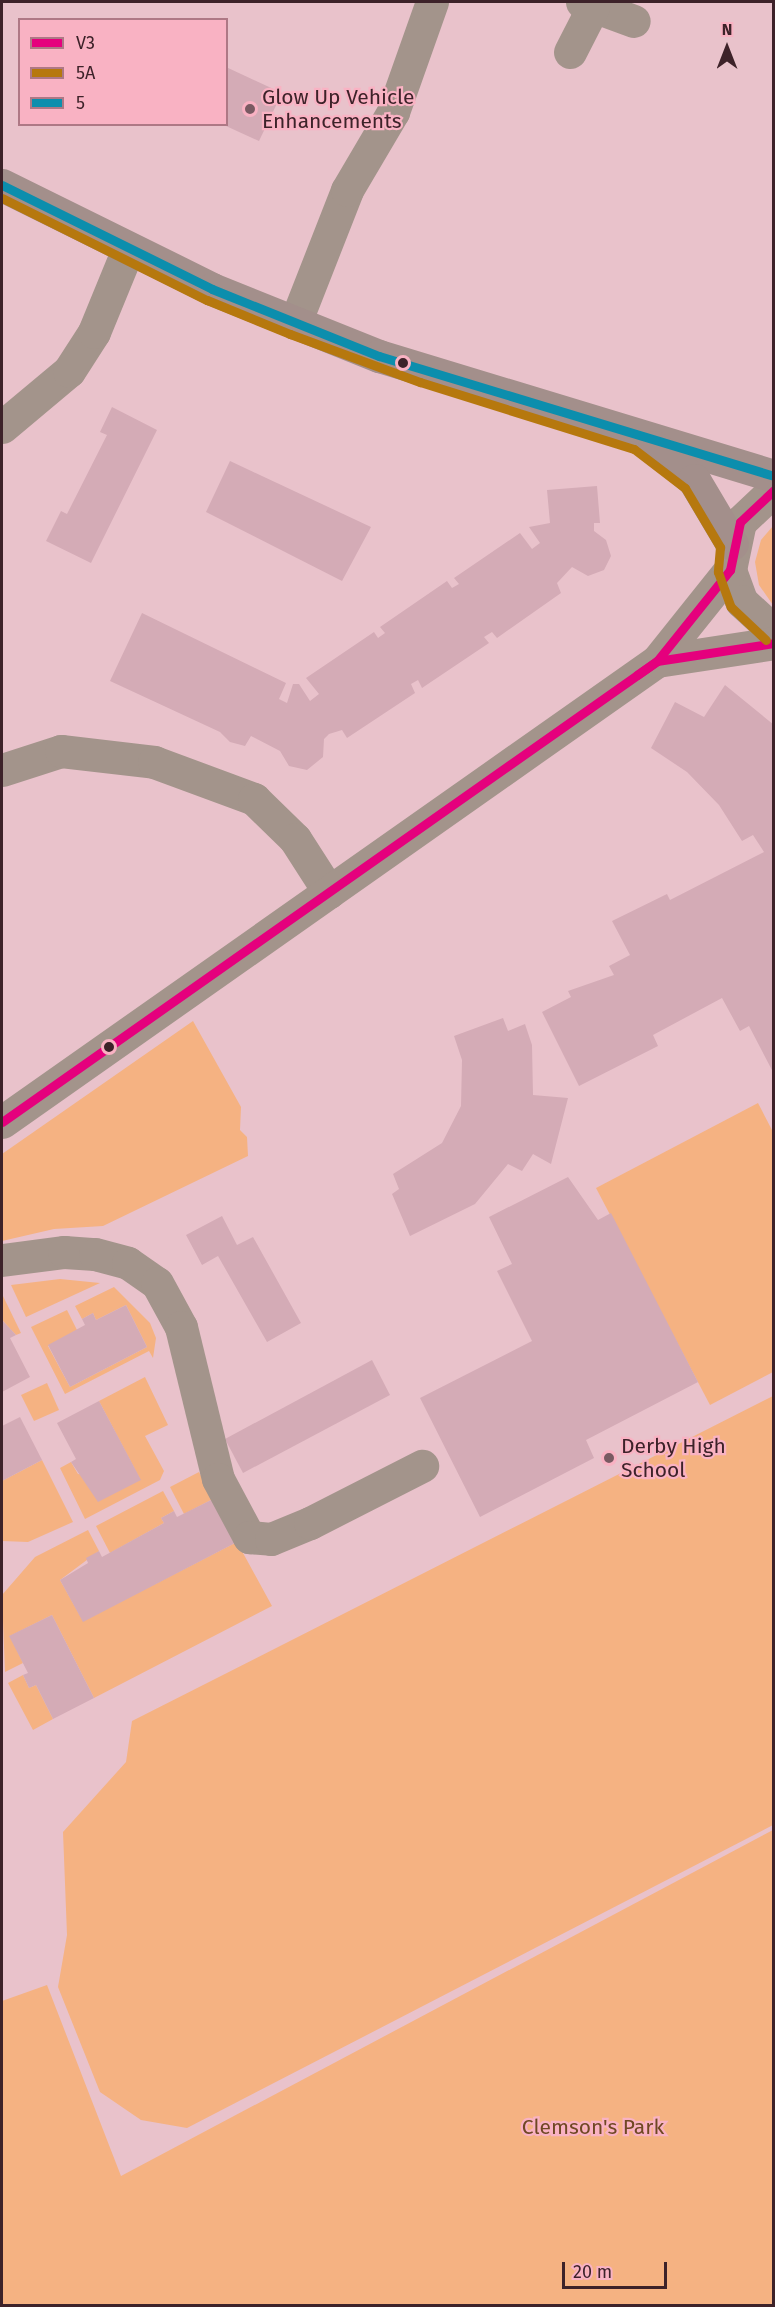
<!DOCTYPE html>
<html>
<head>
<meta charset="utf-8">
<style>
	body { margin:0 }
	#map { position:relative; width:775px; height:2307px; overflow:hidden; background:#e9c2cb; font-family:"Fira Sans",sans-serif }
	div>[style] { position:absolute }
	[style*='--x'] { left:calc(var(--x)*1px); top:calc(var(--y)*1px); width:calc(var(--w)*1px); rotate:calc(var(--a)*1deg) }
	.green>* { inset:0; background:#f5b282 }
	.building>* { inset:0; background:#d4abb6 }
	.minor>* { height:33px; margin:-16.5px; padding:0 16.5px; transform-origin:16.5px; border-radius:16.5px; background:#a3948b }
	.major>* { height:33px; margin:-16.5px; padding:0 16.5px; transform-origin:16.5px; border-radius:16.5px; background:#a38f8b }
	.bus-1>* { height:9px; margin:-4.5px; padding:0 4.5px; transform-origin:4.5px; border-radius:4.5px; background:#e5007d }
	.bus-2>* { height:9px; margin:-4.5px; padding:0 4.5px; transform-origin:4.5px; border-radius:4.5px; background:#b6780e }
	.bus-3>* { height:9px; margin:-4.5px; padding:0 4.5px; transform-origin:4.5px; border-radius:4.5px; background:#0c8ead }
	.dots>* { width:16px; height:16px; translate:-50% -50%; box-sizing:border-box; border:3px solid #f9b2c3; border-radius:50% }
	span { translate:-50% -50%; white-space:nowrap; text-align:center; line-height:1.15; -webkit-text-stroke:4.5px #f9b2c3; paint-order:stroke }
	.poi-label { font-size:21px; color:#3d2229 }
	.left { translate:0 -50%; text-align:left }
	.park-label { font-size:21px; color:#6f4823 }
	.frame { position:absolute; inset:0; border:3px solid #3d2229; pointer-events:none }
	.legend { position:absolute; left:18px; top:18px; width:210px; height:108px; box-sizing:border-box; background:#f9b2c3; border:2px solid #ae7885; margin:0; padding:8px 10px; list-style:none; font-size:18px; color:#3d2229 }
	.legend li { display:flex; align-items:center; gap:12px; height:30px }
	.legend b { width:30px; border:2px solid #ae7885 }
	.north { position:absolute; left:697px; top:18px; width:60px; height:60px; -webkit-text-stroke:4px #f9b2c3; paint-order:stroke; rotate:0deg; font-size:16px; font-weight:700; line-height:24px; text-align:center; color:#3d2229 }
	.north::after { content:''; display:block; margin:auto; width:21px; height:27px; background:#3d2229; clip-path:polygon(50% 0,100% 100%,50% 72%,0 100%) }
	.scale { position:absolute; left:562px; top:2262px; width:105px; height:27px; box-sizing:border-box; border:3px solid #3d2229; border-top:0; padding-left:8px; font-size:18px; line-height:21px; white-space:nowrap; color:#3d2229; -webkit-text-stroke:4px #f9b2c3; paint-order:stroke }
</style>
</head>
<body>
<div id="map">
	<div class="green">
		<div style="clip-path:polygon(773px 526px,773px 605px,759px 585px,755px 562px,761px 540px)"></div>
		<div style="clip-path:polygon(193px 1021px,241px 1107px,240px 1130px,247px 1137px,248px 1156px,103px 1226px,54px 1229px,2px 1241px,2px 1154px)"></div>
		<div style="clip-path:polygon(758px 1103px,773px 1132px,773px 1372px,710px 1405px,596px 1188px)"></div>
		<div style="clip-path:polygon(60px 1279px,100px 1283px,26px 1317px,11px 1285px)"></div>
		<div style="clip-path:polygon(114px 1287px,150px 1323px,156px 1338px,153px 1358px,149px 1351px,65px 1394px,31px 1327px,67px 1310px,77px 1330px,48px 1346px,70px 1387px,147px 1347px,126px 1305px,96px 1320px,93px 1313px,82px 1319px,75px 1306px)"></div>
		<div style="clip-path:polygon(2px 1294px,21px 1333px,16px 1335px,2px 1320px)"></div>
		<div style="clip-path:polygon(145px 1377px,168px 1425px,145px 1436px,164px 1471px,160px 1480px,85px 1519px,60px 1468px,71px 1462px,78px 1474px,140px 1479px,99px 1401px)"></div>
		<div style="clip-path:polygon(47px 1383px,59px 1410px,34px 1421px,21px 1395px)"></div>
		<div style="clip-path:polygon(773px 1396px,773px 1825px,187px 2128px,141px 2120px,100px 2092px,58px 1987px,67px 1935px,63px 1832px,126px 1762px,132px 1721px)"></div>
		<div style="clip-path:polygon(42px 1460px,73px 1522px,28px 1542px,2px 1541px,2px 1481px)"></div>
		<div style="clip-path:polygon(199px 1472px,213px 1499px,184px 1514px,170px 1487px)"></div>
		<div style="clip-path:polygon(163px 1491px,174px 1511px,161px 1518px,164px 1523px,110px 1553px,96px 1526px)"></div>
		<div style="clip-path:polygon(88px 1530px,99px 1551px,60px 1580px,83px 1621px,237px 1542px,272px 1606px,94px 1698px,52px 1615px,10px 1636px,23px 1663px,5px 1672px,2px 1595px,35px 1557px)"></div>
		<div style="clip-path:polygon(23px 1675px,29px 1688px,36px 1685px,53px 1719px,33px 1730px,8px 1683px)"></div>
		<div style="clip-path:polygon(773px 1830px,773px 2305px,2px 2305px,2px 2001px,47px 1985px,121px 2176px)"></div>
	</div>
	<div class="building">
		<div style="clip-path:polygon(226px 67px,282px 93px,259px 141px,226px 126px)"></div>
		<div style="clip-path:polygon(112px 407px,157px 430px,91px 563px,46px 541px,61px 511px,67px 514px,107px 435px,100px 432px)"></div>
		<div style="clip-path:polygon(230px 461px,371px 527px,342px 581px,206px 512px)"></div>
		<div style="clip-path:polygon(597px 486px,600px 523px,594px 523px,594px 531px,606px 540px,611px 556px,604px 570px,588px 576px,572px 567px,557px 583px,561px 593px,497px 638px,492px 632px,484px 637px,489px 643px,422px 688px,418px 680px,411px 684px,415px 693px,347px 738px,342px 730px,329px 734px,324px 739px,323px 757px,307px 770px,289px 766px,280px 751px,251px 736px,245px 746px,230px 742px,220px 732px,110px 681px,142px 613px,286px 683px,279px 699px,287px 703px,293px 684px,299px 684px,310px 701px,319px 694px,306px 678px,374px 632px,378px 638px,385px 633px,380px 627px,447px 581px,452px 588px,459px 584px,454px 578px,520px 533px,532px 549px,540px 543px,529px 527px,550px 523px,547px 490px)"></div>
		<div style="clip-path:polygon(725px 685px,774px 725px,774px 1074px,749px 1026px,740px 1031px,722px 998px,653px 1035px,658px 1046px,579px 1086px,542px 1012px,571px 997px,568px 991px,614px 975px,609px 966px,630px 955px,612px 921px,667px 894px,670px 900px,764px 852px,753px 835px,742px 841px,719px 805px,687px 772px,651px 748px,675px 702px,704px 717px)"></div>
		<div style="clip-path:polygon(503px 1018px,508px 1031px,525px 1024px,532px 1045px,533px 1095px,568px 1098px,551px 1164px,533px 1154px,522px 1171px,508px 1164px,475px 1204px,410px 1236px,392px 1194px,399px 1189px,393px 1174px,442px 1143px,461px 1106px,462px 1060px,454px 1036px)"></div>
		<div style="clip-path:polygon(568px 1177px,598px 1220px,611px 1213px,698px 1382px,586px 1440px,594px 1458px,480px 1517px,420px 1398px,532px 1341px,497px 1271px,512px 1264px,489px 1217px)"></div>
		<div style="clip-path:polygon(222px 1216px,237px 1245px,253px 1237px,301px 1323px,267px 1342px,218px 1256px,202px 1265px,186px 1235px)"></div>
		<div style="clip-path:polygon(126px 1305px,147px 1347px,70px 1387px,48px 1345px,85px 1325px,82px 1319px,93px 1313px,96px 1320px)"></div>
		<div style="clip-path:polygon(2px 1320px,16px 1335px,10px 1338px,30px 1377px,2px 1392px)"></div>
		<div style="clip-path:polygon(372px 1360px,390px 1395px,243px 1473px,225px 1439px)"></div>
		<div style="clip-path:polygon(99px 1401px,141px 1480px,98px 1502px,71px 1462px,76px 1459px,57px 1423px)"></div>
		<div style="clip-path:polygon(20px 1417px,42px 1460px,2px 1481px,2px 1426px)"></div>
		<div style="clip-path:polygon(213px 1499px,237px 1542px,83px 1622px,60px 1580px,88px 1563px,86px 1558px,99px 1551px,102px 1557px,164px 1523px,161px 1518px,174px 1511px,177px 1517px)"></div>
		<div style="clip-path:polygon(52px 1615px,94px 1698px,53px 1719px,36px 1685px,29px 1688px,23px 1675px,28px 1673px,9px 1636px)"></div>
	</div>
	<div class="minor">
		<div style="--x:582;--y:2;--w:55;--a:20.1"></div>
		<div style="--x:570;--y:52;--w:51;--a:-62.9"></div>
		<div style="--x:295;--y:323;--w:143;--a:-68.6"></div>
		<div style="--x:347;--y:190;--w:91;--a:-59.5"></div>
		<div style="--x:393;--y:112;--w:117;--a:-70.5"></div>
		<div style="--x:2;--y:427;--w:87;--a:-39.9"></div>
		<div style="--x:69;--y:371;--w:46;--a:-57.3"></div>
		<div style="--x:94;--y:332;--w:90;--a:-67.7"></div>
		<div style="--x:774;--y:490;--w:47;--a:136.7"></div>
		<div style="--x:740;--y:522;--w:49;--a:101.8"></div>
		<div style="--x:730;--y:570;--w:33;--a:70"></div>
		<div style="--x:741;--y:601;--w:45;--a:42.3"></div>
		<div style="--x:657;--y:661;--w:118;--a:-8.7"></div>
		<div style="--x:2;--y:770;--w:62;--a:-17.9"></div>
		<div style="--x:61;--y:751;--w:94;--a:6.7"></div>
		<div style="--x:154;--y:762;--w:107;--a:20.3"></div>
		<div style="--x:254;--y:799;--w:57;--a:44.3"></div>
		<div style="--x:295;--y:839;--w:63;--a:57.3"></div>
		<div style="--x:2;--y:1122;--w:801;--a:-35.14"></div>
		<div style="--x:657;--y:661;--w:117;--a:-51.3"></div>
		<div style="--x:2;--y:1260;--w:63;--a:-7.4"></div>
		<div style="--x:64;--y:1252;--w:31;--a:4"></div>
		<div style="--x:95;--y:1254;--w:34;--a:15"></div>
		<div style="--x:128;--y:1263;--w:35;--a:35"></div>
		<div style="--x:157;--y:1283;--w:50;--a:61.4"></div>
		<div style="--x:181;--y:1327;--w:156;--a:76.3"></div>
		<div style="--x:218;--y:1479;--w:66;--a:61.9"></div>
		<div style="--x:249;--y:1537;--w:22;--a:5"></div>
		<div style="--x:271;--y:1539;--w:42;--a:-22.3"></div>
		<div style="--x:310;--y:1523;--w:126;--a:-27"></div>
	</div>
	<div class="major">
		<div style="--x:2;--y:185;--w:234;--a:26.3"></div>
		<div style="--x:212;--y:289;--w:180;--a:21.9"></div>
		<div style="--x:379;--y:356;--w:413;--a:16.9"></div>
		<div style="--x:654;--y:447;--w:52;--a:39.5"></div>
		<div style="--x:694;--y:480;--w:74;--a:59.3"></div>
	</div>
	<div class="bus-1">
		<div style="--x:637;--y:675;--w:24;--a:-35"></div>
		<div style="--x:657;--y:661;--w:118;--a:-8.7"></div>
		<div style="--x:2;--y:1122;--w:801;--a:-35.14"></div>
		<div style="--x:657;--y:661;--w:117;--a:-51.3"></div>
		<div style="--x:730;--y:570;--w:49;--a:-78.2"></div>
		<div style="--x:740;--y:522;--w:47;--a:-43.3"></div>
	</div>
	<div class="bus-2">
		<div style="--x:2;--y:198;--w:229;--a:26.5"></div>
		<div style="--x:207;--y:300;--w:90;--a:22.3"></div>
		<div style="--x:290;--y:334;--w:139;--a:20.3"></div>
		<div style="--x:420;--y:382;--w:224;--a:17.4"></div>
		<div style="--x:634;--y:449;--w:64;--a:37.4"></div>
		<div style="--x:685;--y:488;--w:69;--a:59.3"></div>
		<div style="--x:720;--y:547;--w:25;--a:95"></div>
		<div style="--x:718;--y:572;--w:37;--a:70"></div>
		<div style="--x:731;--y:607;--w:48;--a:43.3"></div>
	</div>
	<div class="bus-3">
		<div style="--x:2;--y:185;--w:234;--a:26.3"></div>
		<div style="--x:212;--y:289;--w:180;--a:21.9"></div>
		<div style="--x:379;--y:356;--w:413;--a:16.9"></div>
	</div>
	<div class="dots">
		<div style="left:250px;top:109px;background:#795a62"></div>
		<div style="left:403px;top:363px;background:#3d2229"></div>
		<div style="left:109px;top:1047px;background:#3d2229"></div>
		<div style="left:609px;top:1458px;background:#795a62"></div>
	</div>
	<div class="poi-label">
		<span class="left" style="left:262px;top:109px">Glow Up Vehicle<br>Enhancements</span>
		<span class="left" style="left:621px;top:1458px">Derby High<br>School</span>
	</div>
	<div class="park-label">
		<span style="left:593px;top:2127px">Clemson's Park</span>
	</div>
	<div class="frame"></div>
	<ul class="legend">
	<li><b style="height:8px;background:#e5007d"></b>V3</li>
	<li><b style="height:8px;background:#b6780e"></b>5A</li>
	<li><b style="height:8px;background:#0c8ead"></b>5</li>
	</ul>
	<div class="north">N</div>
	<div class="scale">20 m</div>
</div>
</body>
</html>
